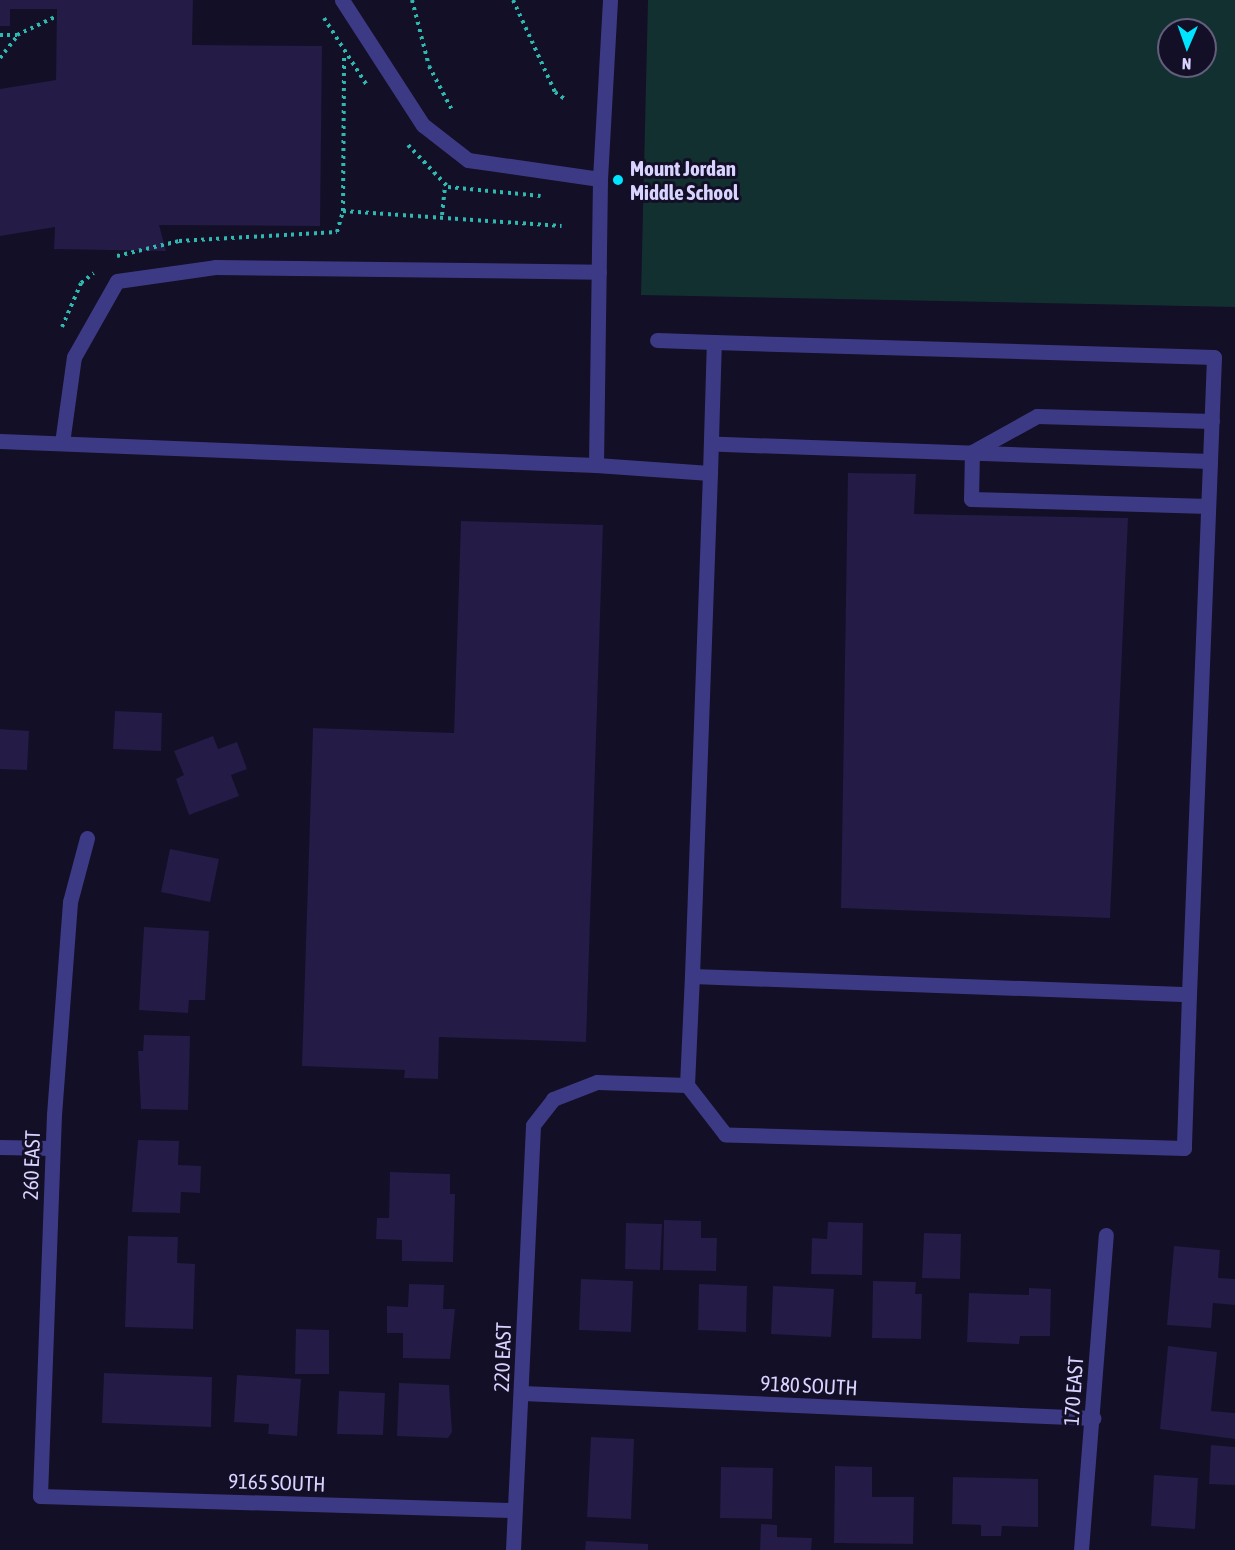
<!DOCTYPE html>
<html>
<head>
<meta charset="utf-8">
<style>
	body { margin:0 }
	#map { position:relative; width:1235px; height:1550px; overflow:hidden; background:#130f26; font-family:"Asap Condensed",sans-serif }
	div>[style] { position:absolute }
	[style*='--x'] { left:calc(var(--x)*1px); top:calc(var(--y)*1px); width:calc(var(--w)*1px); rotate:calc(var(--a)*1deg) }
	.green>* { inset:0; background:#12302f }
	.building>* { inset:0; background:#241b47 }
	.path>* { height:4px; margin-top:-2px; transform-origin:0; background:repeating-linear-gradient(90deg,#2fb8b0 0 3px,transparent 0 7.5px) }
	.minor>* { height:15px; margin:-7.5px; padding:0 7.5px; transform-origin:7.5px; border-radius:7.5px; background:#3d3a85 }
	.dots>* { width:16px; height:16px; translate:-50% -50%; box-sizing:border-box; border:3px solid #130f26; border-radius:50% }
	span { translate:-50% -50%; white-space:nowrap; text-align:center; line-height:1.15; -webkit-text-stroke:6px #130f26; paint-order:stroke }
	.poi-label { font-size:21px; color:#d9d4ff; font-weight:700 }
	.left { translate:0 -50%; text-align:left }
	.street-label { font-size:21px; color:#d9d4ff }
	.north { position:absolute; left:1157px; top:18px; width:60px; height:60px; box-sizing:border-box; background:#130f26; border:2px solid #625e7d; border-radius:50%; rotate:182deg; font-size:16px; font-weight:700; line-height:24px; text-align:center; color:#d9d4ff }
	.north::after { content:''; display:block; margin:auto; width:21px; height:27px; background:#00e5ff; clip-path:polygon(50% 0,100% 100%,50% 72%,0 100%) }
</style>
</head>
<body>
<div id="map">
	<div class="green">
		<div style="clip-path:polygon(evenodd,648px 0,1235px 0,1235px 307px,641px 295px,648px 0,1169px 30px,1205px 30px,1205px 66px,1169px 66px,1169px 30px)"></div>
	</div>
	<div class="building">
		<div style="clip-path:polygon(0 0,193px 0,192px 45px,322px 46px,320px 226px,159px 225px,166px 251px,54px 249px,55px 227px,0 236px,0 89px,56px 80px,57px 9px,10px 9px,10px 26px,0 26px)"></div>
		<div style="clip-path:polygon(848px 473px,916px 474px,914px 514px,1128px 518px,1110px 918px,841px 908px)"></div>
		<div style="clip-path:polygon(461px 521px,603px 525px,586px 1042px,439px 1037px,438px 1079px,404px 1078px,405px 1070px,302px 1066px,313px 728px,454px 733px)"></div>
		<div style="clip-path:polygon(115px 711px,162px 713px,161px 751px,113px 749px)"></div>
		<div style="clip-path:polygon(0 729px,29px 731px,27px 770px,0 769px)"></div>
		<div style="clip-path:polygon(213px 736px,218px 749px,237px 742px,247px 769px,231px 775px,239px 796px,189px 815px,176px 779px,184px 775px,174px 751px)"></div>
		<div style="clip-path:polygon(170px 849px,219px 859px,210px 902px,161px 892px)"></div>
		<div style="clip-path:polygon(144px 927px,209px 931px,205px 1000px,189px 1000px,188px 1013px,139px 1010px)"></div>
		<div style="clip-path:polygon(144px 1035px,190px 1036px,188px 1110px,141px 1109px,138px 1051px,143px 1051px)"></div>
		<div style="clip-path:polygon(138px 1140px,179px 1141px,178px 1165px,201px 1166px,200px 1193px,181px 1192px,180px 1213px,132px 1212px)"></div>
		<div style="clip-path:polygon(390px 1172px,450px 1174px,450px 1194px,455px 1194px,453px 1262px,402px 1261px,402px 1240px,376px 1239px,377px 1218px,389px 1218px)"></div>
		<div style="clip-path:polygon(664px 1220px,701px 1221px,701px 1238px,717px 1238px,716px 1271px,663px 1270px)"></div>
		<div style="clip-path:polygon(828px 1222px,863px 1223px,862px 1275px,811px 1274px,812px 1238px,827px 1239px)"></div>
		<div style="clip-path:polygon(626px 1223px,662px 1224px,660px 1270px,625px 1269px)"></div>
		<div style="clip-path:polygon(924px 1233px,961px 1234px,960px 1279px,922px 1278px)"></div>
		<div style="clip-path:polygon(128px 1236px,178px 1237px,177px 1263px,195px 1264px,193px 1329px,125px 1327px)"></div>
		<div style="clip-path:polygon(1174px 1246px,1220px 1250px,1218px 1278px,1235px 1279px,1235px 1305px,1213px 1303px,1211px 1328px,1167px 1325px)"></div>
		<div style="clip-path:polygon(581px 1279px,633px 1281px,631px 1332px,579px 1330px)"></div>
		<div style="clip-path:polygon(873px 1281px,916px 1282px,915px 1294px,922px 1294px,921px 1339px,872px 1338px)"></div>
		<div style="clip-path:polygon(409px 1284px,444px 1285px,443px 1309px,455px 1309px,450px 1359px,403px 1358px,403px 1333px,387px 1333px,387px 1306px,408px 1307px)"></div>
		<div style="clip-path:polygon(699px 1284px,747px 1286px,746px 1332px,698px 1330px)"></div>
		<div style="clip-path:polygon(773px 1286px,834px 1289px,831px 1337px,771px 1334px)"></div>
		<div style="clip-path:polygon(1029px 1288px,1051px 1289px,1050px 1336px,1020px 1336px,1019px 1344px,967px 1342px,969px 1293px,1029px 1295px)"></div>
		<div style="clip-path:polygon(296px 1329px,329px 1330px,329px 1374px,295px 1374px)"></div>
		<div style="clip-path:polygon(1168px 1346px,1217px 1352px,1211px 1411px,1235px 1413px,1235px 1439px,1160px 1429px)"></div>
		<div style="clip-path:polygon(104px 1373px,212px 1377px,211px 1427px,102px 1423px)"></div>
		<div style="clip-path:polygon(237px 1375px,301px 1379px,297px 1436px,268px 1434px,269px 1424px,234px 1422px)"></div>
		<div style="clip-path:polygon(399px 1383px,449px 1385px,452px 1432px,448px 1438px,397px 1436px)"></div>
		<div style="clip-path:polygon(339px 1391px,385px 1393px,383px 1435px,337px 1434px)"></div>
		<div style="clip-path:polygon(591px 1437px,634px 1439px,631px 1519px,587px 1517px)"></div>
		<div style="clip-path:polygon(1211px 1445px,1235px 1447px,1235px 1485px,1209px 1484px)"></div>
		<div style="clip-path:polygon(835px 1466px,872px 1467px,872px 1497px,914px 1497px,913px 1544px,834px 1543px)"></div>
		<div style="clip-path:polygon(721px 1467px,773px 1468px,772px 1519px,720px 1518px)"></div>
		<div style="clip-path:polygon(1154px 1475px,1198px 1478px,1195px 1529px,1151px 1526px)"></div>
		<div style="clip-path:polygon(953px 1477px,1038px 1479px,1038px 1527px,1002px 1526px,1001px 1536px,981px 1536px,981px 1525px,952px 1524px)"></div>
		<div style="clip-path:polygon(761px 1524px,777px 1525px,777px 1537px,812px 1538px,811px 1550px,760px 1550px)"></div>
		<div style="clip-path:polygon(586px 1541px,648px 1544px,648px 1550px,585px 1550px)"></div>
	</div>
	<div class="path">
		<div style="--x:412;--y:0;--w:68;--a:75.6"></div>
		<div style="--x:429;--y:66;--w:50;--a:62.4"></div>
		<div style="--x:513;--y:0;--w:101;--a:65.5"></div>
		<div style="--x:555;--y:92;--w:14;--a:36"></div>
		<div style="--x:324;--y:18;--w:82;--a:57.5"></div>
		<div style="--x:0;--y:35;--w:17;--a:0"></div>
		<div style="--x:17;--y:35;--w:44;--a:-25.4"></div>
		<div style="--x:0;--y:58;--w:28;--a:-52"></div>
		<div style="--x:408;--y:145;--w:58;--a:46.4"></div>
		<div style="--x:448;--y:187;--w:93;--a:5.5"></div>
		<div style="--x:343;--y:211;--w:156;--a:-89.6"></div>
		<div style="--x:442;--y:215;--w:31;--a:-84"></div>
		<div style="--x:117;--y:256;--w:64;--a:-13.6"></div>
		<div style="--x:179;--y:241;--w:158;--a:-3.3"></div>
		<div style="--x:337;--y:232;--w:22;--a:-74"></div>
		<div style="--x:343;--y:211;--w:219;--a:3.9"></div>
		<div style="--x:62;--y:327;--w:48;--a:-66.6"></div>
		<div style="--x:81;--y:283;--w:16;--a:-38"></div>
	</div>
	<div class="minor">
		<div style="--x:342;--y:0;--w:149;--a:57.1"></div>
		<div style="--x:423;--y:125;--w:57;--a:37.9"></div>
		<div style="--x:468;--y:160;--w:133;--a:8.2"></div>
		<div style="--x:657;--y:340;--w:57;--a:2"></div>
		<div style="--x:0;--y:441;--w:596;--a:2.31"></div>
		<div style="--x:596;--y:465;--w:286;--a:-89.2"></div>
		<div style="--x:600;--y:179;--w:179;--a:-86.8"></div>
		<div style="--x:62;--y:443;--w:87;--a:-82.1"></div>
		<div style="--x:74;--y:357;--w:87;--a:-60.5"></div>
		<div style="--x:117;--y:281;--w:99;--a:-8.1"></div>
		<div style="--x:215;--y:267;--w:384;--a:0.7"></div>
		<div style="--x:596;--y:465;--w:114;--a:4"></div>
		<div style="--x:710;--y:473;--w:503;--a:92.05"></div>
		<div style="--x:710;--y:473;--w:131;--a:-88.3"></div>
		<div style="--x:714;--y:342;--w:500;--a:1.72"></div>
		<div style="--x:1214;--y:357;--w:104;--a:92.2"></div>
		<div style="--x:1210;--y:461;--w:499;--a:-178"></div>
		<div style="--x:1208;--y:506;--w:237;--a:-178.3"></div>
		<div style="--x:971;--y:499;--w:47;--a:-88.8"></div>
		<div style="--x:972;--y:452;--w:74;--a:-29"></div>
		<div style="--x:1037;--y:416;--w:175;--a:1.6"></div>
		<div style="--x:87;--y:838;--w:66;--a:104.9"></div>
		<div style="--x:70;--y:902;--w:213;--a:94.3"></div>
		<div style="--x:54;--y:1114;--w:382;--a:92.1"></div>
		<div style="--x:40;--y:1496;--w:474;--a:1.7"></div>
		<div style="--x:692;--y:976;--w:497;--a:2.1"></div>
		<div style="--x:1189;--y:994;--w:154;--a:91.9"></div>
		<div style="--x:1184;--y:1148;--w:459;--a:-178.3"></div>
		<div style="--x:725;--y:1134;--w:62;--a:-127.8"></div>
		<div style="--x:687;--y:1085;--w:109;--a:-87.4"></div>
		<div style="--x:1189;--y:994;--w:533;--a:-87.74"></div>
		<div style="--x:0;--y:1147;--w:52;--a:1.1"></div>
		<div style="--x:522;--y:1393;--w:572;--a:2.51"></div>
		<div style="--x:513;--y:1550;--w:425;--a:-87.3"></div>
		<div style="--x:533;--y:1125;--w:33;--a:-52"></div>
		<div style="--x:553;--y:1099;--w:47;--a:-21.1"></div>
		<div style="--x:597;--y:1082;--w:90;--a:1.9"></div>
		<div style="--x:1081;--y:1550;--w:316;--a:-85.5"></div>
	</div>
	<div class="dots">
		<div style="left:618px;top:180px;background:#00e5ff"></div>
	</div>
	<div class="poi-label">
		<span class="left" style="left:630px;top:180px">Mount Jordan<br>Middle School</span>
	</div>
	<div class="street-label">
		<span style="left:31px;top:1165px;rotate:-88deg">260 EAST</span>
		<span style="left:502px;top:1357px;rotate:-88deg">220 EAST</span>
		<span style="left:809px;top:1385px;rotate:3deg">9180 SOUTH</span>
		<span style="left:1073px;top:1391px;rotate:-86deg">170 EAST</span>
		<span style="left:277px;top:1482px;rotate:2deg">9165 SOUTH</span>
	</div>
	<div class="north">N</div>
</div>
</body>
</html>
